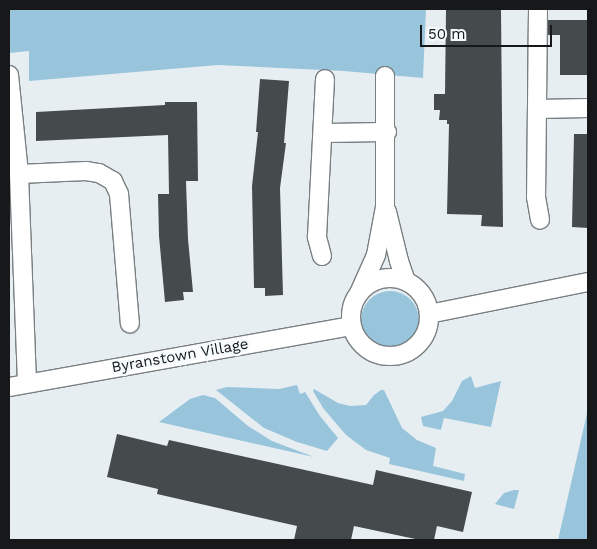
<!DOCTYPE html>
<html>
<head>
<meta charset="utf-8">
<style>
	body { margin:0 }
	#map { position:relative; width:597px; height:549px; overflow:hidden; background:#e7eef2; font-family:"Work Sans",sans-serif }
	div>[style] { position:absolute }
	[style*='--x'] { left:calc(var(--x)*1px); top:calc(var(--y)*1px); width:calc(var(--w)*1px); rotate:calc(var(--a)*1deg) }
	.green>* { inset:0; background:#99c5dc }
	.round { border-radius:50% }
	.building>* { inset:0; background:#454a4d }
	.roads { filter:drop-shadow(1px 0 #797f82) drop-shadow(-1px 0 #797f82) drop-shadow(0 1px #797f82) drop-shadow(0 -1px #797f82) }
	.minor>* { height:18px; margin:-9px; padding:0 9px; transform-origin:9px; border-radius:9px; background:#fff }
	.minor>.ring { margin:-9px; padding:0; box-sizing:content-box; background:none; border:18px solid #fff; border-radius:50% }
	span { translate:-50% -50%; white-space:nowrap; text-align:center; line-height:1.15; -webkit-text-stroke:5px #f6fbfe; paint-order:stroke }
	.street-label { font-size:15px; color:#161819 }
	.frame { position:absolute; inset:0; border:10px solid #161819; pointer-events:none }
	.scale { position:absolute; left:420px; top:25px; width:132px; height:22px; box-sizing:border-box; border:2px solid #161819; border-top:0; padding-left:6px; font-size:15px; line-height:18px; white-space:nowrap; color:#161819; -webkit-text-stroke:4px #f6fbfe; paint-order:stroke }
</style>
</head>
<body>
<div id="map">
	<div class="green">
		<div style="clip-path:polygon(9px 9px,426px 9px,423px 78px,344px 71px,218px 65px,29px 81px,29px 51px,9px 53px)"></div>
		<div class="round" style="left:361px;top:291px;width:58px;height:58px"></div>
		<div style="clip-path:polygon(471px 376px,475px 388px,501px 381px,491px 427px,444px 418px,441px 430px,423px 426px,421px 417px,443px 411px,452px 401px,462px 381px)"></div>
		<div style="clip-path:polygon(297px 385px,300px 394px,305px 392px,320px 416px,338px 438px,327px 451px,297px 442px,264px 428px,216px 390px,227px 387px,279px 389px)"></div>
		<div style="clip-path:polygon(314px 389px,338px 403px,350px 406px,366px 405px,374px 395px,381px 390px,384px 390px,402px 428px,417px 440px,436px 448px,433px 466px,465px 474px,464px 481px,389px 464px,390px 458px,366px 450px,346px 435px,323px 408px,313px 391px)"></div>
		<div style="clip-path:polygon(203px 395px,215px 398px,248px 426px,272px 441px,314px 457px,159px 422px,190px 399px)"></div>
		<div style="clip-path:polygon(588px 409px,588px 540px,558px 540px)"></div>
		<div style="clip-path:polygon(514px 490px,519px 490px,514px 509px,495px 504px,504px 493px)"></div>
	</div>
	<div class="building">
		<div style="clip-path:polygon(446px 9px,501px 9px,503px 227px,481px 226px,482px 215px,447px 214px,449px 124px,447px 124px,447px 120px,439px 120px,440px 110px,434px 110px,434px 94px,445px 94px)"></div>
		<div style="clip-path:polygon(548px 20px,588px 20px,588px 75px,560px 75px,560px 35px,548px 35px)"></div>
		<div style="clip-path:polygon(260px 79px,289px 81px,284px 143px,286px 143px,280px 188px,283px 295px,265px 296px,265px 288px,254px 288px,252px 186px,258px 132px,256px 132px)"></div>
		<div style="clip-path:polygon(165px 102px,197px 102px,198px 181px,186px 181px,188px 239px,193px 292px,183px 292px,184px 300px,165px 302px,159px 236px,158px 194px,169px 194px,168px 135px,36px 141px,36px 112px,165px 105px)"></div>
		<div style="clip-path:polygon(574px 134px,588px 134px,588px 228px,572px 227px)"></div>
		<div style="clip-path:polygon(117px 434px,167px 446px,169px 440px,373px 485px,376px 470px,472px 492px,463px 532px,437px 526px,434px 540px,420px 540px,354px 526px,351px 540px,294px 540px,297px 526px,157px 494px,158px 489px,107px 477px)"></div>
	</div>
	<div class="roads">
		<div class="minor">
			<div style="--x:538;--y:9;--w:188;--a:90.6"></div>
			<div style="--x:536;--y:197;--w:23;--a:80"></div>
			<div style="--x:9;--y:75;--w:100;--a:84.2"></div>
			<div style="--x:19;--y:174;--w:209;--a:87.8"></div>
			<div style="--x:537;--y:109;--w:51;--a:-1.1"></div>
			<div style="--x:323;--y:133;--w:64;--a:-0.9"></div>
			<div style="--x:19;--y:174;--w:67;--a:-2.6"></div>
			<div style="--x:86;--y:171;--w:13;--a:9"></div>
			<div style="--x:99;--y:173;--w:16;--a:30"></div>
			<div style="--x:113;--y:181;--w:14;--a:65"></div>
			<div style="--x:119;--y:194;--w:130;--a:85.2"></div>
			<div style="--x:387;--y:212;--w:50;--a:76.2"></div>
			<div style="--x:399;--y:261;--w:21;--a:71"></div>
			<div style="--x:322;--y:256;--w:20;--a:-105"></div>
			<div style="--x:317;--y:237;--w:158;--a:-87.1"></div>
			<div class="ring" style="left:351px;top:278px;width:60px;height:60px"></div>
			<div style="--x:360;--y:291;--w:39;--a:-66"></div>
			<div style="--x:376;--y:255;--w:49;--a:-79.4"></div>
			<div style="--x:385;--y:207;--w:131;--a:-90"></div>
			<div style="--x:429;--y:314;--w:162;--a:-11.4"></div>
			<div style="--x:9;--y:387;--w:348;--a:-10.1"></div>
		</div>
	</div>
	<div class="street-label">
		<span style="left:180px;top:356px;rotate:-10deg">Byranstown Village</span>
	</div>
	<div class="frame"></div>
	<div class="scale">50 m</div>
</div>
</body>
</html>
